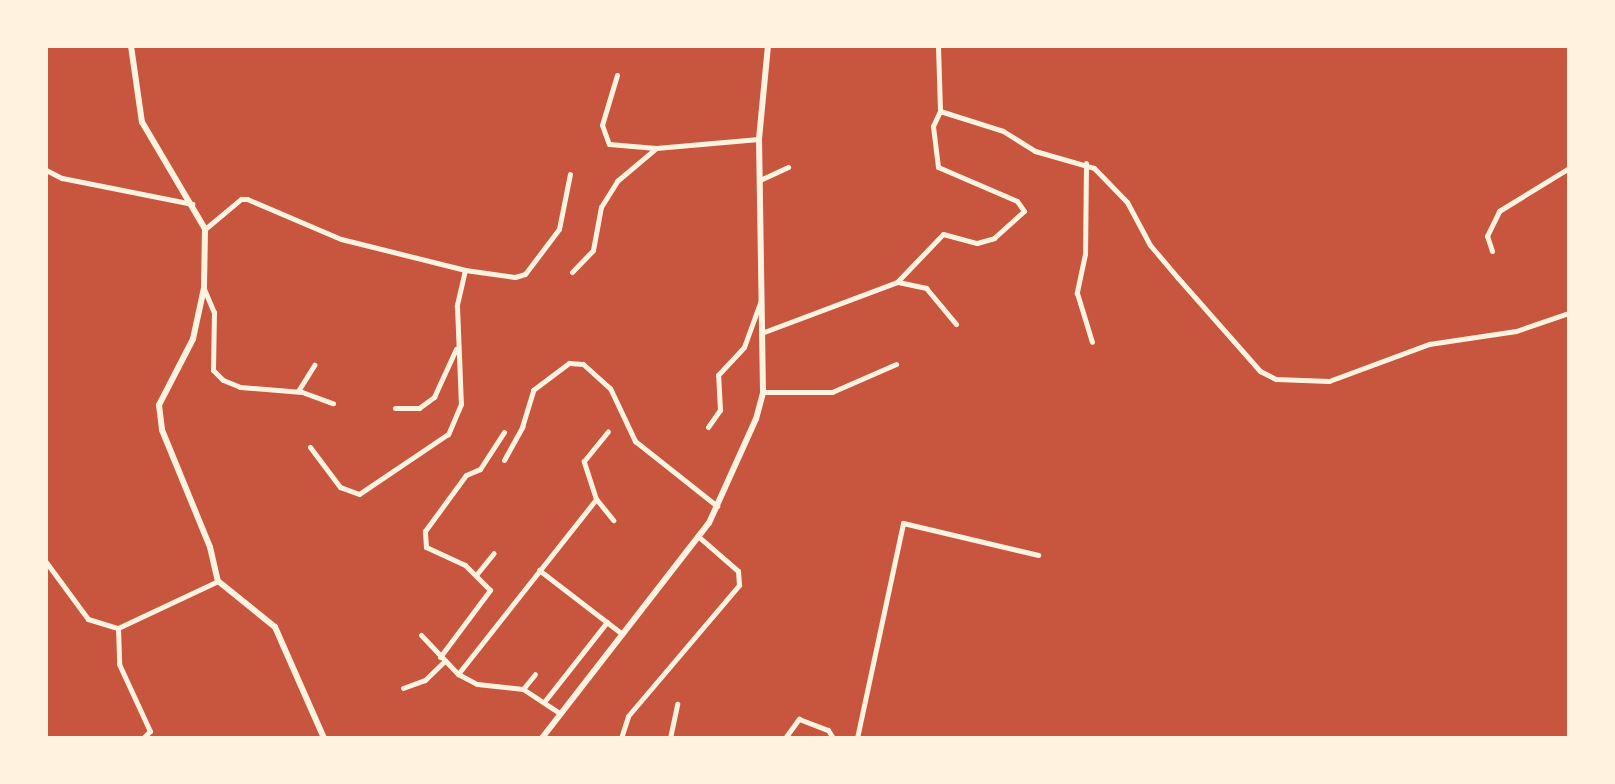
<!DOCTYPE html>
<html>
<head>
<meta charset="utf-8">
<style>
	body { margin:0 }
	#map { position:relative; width:1615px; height:784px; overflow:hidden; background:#c8553d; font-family:"Archivo Narrow",sans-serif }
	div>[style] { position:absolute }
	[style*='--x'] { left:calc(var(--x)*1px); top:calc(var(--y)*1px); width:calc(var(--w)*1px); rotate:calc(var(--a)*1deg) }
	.minor>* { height:5px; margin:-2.5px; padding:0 2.5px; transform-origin:2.5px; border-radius:2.5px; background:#fff3e0 }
	.tertiary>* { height:6px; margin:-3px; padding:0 3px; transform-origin:3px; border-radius:3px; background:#fff3e0 }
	span { translate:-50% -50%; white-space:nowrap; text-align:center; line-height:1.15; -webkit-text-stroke:8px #fff3e0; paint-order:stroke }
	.frame { position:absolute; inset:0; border:48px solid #fff3e0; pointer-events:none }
</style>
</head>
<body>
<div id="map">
	<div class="minor">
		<div style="--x:938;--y:46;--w:65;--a:88.2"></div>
		<div style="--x:617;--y:75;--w:52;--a:106.7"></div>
		<div style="--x:602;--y:125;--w:20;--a:70"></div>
		<div style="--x:609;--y:144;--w:47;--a:4.9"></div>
		<div style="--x:656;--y:148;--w:103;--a:-5"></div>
		<div style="--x:1086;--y:163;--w:91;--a:90.6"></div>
		<div style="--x:1085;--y:254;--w:40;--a:102"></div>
		<div style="--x:1077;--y:293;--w:51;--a:73"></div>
		<div style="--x:46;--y:170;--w:18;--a:27"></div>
		<div style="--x:62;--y:178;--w:133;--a:11.3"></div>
		<div style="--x:760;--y:180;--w:31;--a:-25"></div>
		<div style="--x:205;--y:229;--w:47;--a:-39.8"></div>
		<div style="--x:241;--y:199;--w:6;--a:0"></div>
		<div style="--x:247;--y:199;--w:102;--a:23.1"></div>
		<div style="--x:341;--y:239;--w:128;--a:14"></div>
		<div style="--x:465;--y:270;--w:37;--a:103"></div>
		<div style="--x:457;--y:306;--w:98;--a:87.7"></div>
		<div style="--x:461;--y:404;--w:33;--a:113"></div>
		<div style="--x:448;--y:434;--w:107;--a:146"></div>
		<div style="--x:359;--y:494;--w:20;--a:-160"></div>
		<div style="--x:340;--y:487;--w:50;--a:-126.9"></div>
		<div style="--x:1492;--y:251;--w:16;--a:-108"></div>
		<div style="--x:1487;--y:236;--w:28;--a:-64"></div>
		<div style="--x:1499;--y:211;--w:82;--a:-31.6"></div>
		<div style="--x:465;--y:270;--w:50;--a:8"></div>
		<div style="--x:515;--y:277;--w:10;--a:-17"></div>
		<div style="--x:525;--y:274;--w:56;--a:-52.9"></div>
		<div style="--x:559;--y:229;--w:56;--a:-78.7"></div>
		<div style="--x:572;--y:272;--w:30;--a:-46"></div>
		<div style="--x:593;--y:250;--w:44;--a:-79.5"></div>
		<div style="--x:601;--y:207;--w:31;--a:-58"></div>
		<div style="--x:617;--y:181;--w:50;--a:-40.1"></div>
		<div style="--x:898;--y:282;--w:29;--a:12"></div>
		<div style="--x:926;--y:288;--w:47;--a:50.2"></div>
		<div style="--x:204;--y:289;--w:25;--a:67"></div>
		<div style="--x:214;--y:312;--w:58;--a:91"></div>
		<div style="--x:213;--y:370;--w:14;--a:45"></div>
		<div style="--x:223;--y:380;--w:18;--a:22"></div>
		<div style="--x:240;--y:387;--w:62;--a:4.6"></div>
		<div style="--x:302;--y:392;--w:33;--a:20"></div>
		<div style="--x:764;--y:332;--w:142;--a:-20.6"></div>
		<div style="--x:897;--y:282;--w:66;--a:-46.2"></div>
		<div style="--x:943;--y:234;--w:35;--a:15"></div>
		<div style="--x:977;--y:243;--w:18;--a:-16"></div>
		<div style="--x:994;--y:238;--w:40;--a:-42"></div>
		<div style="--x:1024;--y:211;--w:12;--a:-125"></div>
		<div style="--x:1017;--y:201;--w:86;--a:-156.7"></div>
		<div style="--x:938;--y:167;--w:41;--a:-97"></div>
		<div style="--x:933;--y:126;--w:17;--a:-65"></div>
		<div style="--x:940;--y:111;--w:66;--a:17.6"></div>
		<div style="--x:1003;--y:131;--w:38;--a:32"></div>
		<div style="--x:1035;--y:151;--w:61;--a:16.1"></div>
		<div style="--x:1094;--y:168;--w:47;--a:45.9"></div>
		<div style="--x:1127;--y:202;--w:49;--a:61.9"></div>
		<div style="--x:1150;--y:245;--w:43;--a:49.7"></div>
		<div style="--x:1178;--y:278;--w:124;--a:48.6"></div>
		<div style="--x:1260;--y:371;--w:18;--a:27"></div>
		<div style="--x:1276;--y:379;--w:53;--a:2.2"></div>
		<div style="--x:1329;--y:381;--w:107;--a:-20.3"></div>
		<div style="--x:1429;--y:344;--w:88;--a:-8.5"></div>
		<div style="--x:1516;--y:331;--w:56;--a:-18.8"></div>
		<div style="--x:298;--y:391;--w:31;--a:-58"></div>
		<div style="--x:763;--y:392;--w:69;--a:0"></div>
		<div style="--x:832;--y:392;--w:70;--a:-23.6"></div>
		<div style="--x:395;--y:408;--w:24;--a:0"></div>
		<div style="--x:419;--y:408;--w:19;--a:-36"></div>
		<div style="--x:434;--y:397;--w:53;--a:-65.4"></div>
		<div style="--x:708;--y:427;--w:21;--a:-55"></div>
		<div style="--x:720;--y:410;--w:35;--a:-93"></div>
		<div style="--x:718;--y:375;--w:38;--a:-47"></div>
		<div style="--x:744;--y:347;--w:50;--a:-70.1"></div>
		<div style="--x:504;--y:460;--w:38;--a:-61"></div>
		<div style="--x:522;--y:427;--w:39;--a:-73"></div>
		<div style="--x:533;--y:390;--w:45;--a:-36.9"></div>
		<div style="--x:569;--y:363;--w:14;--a:4"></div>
		<div style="--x:583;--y:364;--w:36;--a:42"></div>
		<div style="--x:610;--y:388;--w:59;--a:64.7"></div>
		<div style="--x:635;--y:441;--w:105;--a:38.4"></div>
		<div style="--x:597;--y:500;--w:26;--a:51"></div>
		<div style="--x:46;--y:562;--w:71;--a:53.6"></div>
		<div style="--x:88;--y:619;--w:31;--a:17"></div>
		<div style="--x:118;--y:628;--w:110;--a:-25.2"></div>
		<div style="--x:539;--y:570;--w:105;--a:37.6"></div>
		<div style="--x:476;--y:575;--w:28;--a:-51"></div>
		<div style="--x:118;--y:628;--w:36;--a:88"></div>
		<div style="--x:119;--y:664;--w:74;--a:65.2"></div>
		<div style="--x:150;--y:731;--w:10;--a:135"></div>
		<div style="--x:421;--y:635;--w:54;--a:46.5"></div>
		<div style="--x:458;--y:674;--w:21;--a:28"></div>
		<div style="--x:477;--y:684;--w:46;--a:6.2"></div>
		<div style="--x:523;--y:689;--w:42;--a:33.3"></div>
		<div style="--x:440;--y:657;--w:84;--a:-53.3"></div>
		<div style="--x:490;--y:590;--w:35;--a:-135"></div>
		<div style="--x:465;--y:565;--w:43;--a:-155.2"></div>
		<div style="--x:426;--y:547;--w:16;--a:-94"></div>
		<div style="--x:425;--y:531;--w:69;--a:-53.8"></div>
		<div style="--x:466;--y:475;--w:15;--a:-23"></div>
		<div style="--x:480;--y:469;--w:44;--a:-57"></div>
		<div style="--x:458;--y:674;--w:223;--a:-51.7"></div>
		<div style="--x:596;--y:499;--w:40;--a:-108"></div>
		<div style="--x:584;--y:461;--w:38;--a:-51"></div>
		<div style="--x:403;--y:688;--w:23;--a:-20"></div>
		<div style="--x:425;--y:680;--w:28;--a:-44"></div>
		<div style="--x:523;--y:689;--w:19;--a:-51"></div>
		<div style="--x:544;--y:702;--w:102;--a:-51.8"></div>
		<div style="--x:621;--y:738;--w:23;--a:-72"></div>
		<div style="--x:628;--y:716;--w:172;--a:-49.7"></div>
		<div style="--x:739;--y:585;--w:14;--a:-94"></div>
		<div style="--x:738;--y:571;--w:52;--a:-138.9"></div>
		<div style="--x:670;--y:738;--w:35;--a:-78"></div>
		<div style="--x:785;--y:738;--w:24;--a:-54"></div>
		<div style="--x:799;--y:719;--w:31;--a:21"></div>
		<div style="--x:828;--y:730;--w:9;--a:58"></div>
		<div style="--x:857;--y:738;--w:220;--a:-77.9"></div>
		<div style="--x:903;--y:523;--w:139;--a:13.3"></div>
	</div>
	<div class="tertiary">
		<div style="--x:131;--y:46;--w:77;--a:81.8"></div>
		<div style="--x:142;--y:122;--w:124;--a:59.5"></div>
		<div style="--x:205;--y:229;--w:59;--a:91"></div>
		<div style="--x:204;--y:288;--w:52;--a:102.2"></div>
		<div style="--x:193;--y:339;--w:74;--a:117.3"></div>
		<div style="--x:159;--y:405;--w:25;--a:83"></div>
		<div style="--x:162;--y:430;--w:126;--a:67.7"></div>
		<div style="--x:210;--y:547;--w:35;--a:77"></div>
		<div style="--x:218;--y:581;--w:73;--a:38.9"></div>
		<div style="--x:275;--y:627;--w:121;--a:66.2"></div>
		<div style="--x:542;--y:738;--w:272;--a:-52.2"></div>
		<div style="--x:709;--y:523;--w:114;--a:-65.7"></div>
		<div style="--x:756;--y:419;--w:28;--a:-75"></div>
		<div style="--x:763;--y:392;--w:253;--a:-90.9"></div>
		<div style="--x:759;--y:139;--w:93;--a:-84.5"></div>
	</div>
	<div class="frame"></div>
</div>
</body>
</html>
